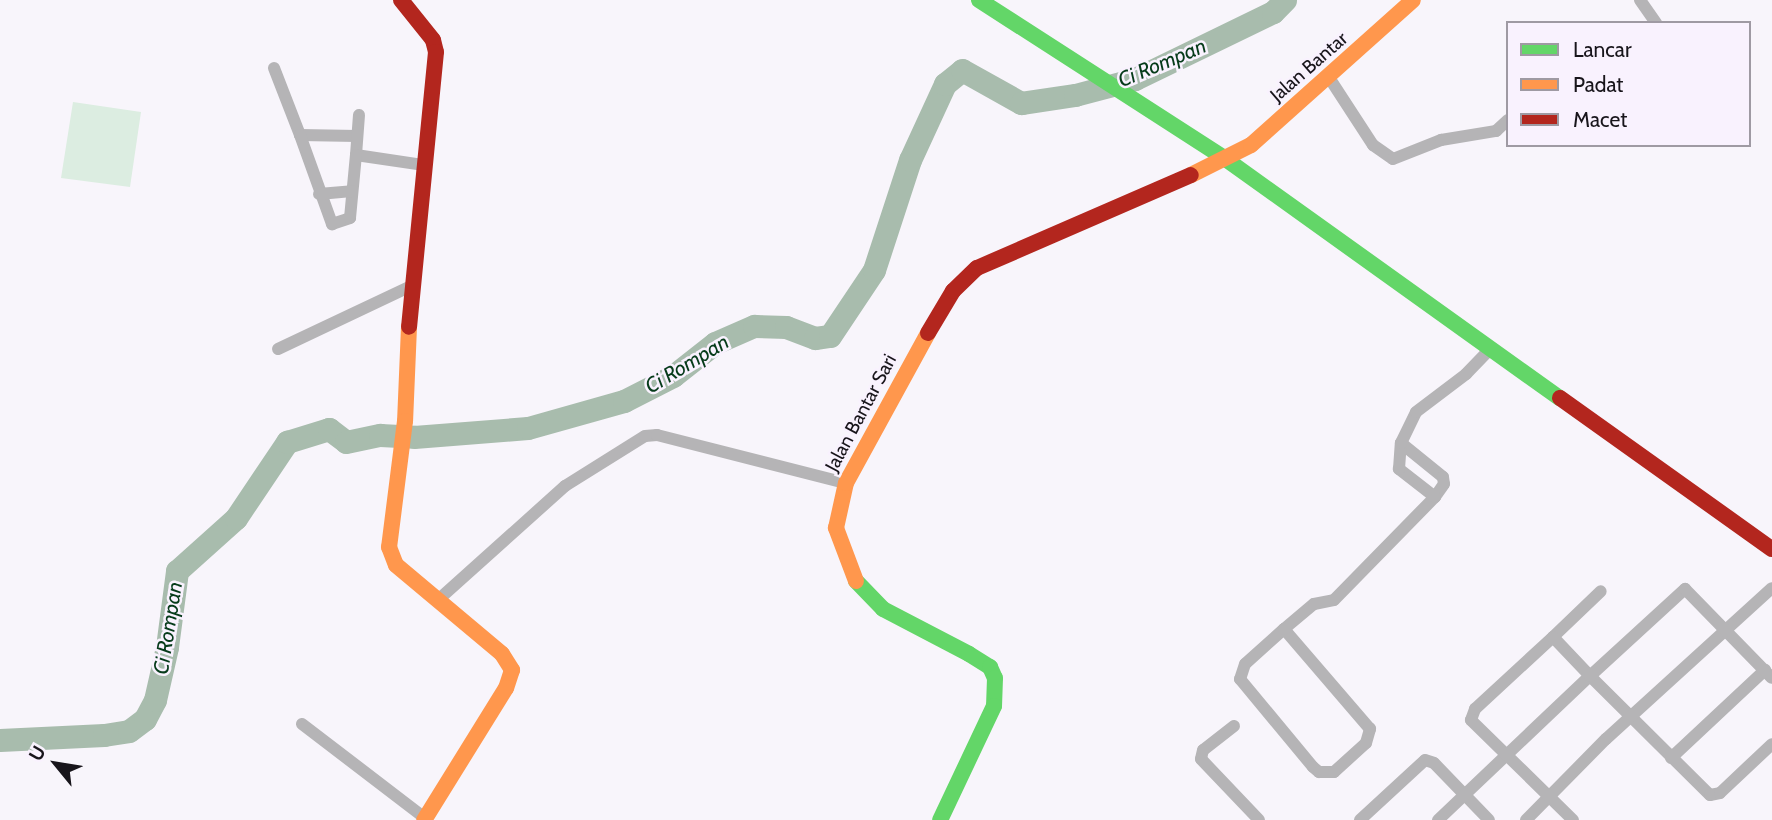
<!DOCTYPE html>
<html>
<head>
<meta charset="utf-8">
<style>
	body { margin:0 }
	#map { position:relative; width:1772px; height:820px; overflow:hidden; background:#f8f5fb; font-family:Cabin,sans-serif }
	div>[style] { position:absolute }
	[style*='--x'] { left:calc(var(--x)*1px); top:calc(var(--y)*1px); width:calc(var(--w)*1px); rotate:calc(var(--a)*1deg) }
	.green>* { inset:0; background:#dcede1 }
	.river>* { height:23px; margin:-11.5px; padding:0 11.5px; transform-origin:11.5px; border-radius:11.5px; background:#a8bcad }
	.street>* { height:12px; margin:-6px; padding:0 6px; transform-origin:6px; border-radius:6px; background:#b5b4b6 }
	.fast>* { height:16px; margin:-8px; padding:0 8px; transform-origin:8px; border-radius:8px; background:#63d668 }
	.slow>* { height:16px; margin:-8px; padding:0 8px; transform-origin:8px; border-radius:8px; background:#ff974d }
	.jam>* { height:16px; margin:-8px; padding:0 8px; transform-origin:8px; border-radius:8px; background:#b3261e }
	span { translate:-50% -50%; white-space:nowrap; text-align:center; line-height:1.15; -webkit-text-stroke:5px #f9f2fe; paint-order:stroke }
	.street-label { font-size:19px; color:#18151b }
	.water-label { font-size:21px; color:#063b1a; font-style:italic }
	.legend { position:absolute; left:1506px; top:21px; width:245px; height:126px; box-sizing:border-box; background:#f9f2fe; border:2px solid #9f9aa3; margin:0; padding:9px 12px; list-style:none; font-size:21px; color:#18151b }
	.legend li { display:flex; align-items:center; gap:14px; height:35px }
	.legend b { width:35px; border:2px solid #9f9aa3 }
	.north { position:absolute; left:21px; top:729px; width:70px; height:70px; -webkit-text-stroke:5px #f9f2fe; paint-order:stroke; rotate:300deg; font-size:19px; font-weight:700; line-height:28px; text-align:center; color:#18151b }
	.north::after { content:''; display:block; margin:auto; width:24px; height:32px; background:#18151b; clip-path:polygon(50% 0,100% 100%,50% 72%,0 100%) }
</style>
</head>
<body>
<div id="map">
	<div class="green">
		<div style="clip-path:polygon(73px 102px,141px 112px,130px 187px,61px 178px)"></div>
	</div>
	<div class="river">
		<div style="--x:0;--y:740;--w:104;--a:-2.8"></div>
		<div style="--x:104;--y:735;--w:25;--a:-9"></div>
		<div style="--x:129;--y:731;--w:20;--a:-37"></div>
		<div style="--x:145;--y:719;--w:21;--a:-62"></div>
		<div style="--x:155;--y:700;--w:54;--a:-77.2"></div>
		<div style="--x:167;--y:647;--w:77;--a:-82.5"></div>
		<div style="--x:177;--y:571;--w:79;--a:-41.9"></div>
		<div style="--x:236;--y:518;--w:92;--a:-56.1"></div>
		<div style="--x:287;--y:442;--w:44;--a:-17.2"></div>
		<div style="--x:329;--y:429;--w:21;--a:37"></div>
		<div style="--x:346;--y:442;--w:35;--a:-12"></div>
		<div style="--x:380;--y:435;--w:34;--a:3"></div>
		<div style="--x:414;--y:437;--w:114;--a:-4.5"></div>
		<div style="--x:528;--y:428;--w:100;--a:-15.7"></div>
		<div style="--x:624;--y:401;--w:55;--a:-27"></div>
		<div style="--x:673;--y:376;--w:53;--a:-38.2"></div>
		<div style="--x:715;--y:343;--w:43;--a:-23.6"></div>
		<div style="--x:754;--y:326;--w:32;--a:2"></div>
		<div style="--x:786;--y:327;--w:31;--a:21"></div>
		<div style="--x:815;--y:338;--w:15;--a:-8"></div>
		<div style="--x:830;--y:336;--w:79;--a:-56.3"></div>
		<div style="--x:874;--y:270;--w:116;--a:-71.9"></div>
		<div style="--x:910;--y:160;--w:84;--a:-65.3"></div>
		<div style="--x:945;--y:84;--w:22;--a:-39"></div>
		<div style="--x:962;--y:70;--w:68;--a:29.2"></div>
		<div style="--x:1021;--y:103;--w:55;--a:-8.4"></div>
		<div style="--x:1075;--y:95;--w:62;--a:-14.9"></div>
		<div style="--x:1135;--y:79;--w:153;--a:-25.9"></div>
		<div style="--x:1273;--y:12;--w:17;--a:-45"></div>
	</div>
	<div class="street">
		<div style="--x:1640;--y:0;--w:28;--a:55"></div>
		<div style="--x:274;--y:68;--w:72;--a:68.8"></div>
		<div style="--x:300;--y:135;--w:57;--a:1"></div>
		<div style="--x:1330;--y:79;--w:79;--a:56.9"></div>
		<div style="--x:1373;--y:145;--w:24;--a:35"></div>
		<div style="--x:1393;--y:159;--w:52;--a:-21.6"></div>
		<div style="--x:1441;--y:140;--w:56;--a:-9.3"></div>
		<div style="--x:1496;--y:131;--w:16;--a:-43"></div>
		<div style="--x:359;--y:115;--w:40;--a:94.3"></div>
		<div style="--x:356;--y:155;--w:69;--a:8.4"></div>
		<div style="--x:300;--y:135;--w:95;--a:70.2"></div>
		<div style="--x:332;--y:224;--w:19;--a:-18"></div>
		<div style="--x:350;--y:218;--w:63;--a:-84.6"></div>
		<div style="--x:319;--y:194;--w:33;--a:-5"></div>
		<div style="--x:278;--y:349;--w:147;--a:-25.3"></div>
		<div style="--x:1401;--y:443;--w:54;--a:39"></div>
		<div style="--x:1443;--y:477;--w:7;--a:82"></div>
		<div style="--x:1444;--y:484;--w:16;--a:125"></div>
		<div style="--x:438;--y:600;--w:171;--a:-41.9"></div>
		<div style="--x:565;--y:486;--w:94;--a:-32"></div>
		<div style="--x:645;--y:436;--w:12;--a:-5"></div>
		<div style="--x:657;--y:435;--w:195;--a:14.3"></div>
		<div style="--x:1284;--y:629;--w:52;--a:138.1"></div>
		<div style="--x:1245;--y:664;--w:16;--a:108"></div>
		<div style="--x:1240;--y:679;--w:114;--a:50.3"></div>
		<div style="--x:1313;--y:767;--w:8;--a:40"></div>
		<div style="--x:1319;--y:772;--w:15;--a:0"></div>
		<div style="--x:1334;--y:772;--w:43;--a:-42.2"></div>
		<div style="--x:1366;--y:743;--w:15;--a:-74"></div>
		<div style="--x:1370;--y:729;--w:132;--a:-130.7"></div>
		<div style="--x:1284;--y:629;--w:39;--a:-40"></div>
		<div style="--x:1314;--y:604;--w:20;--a:-11"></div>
		<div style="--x:1334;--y:600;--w:144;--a:-45.6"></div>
		<div style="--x:1435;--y:497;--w:46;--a:-142.1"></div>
		<div style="--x:1399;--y:469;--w:26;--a:-86"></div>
		<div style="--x:1401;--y:443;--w:34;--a:-64"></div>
		<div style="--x:1416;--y:412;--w:63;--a:-37.2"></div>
		<div style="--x:1466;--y:374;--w:33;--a:-46"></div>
		<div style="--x:1553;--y:637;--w:66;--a:-43.8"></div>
		<div style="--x:302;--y:724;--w:155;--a:37.4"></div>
		<div style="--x:1234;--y:726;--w:39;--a:142"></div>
		<div style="--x:1203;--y:750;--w:9;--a:103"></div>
		<div style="--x:1201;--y:759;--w:84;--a:46.4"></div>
		<div style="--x:1671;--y:758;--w:129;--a:-43.1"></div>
		<div style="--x:1360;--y:820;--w:88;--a:-42.7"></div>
		<div style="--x:1425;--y:760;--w:9;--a:18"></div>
		<div style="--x:1434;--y:763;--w:79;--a:46"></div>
		<div style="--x:1438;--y:820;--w:209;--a:-43.5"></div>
		<div style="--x:1590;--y:676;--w:169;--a:44.8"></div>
		<div style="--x:1710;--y:795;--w:10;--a:-11"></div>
		<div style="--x:1720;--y:793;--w:71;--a:-43.3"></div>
		<div style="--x:1526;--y:820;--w:114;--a:-45.4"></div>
		<div style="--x:1606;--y:739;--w:224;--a:-42.3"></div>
		<div style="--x:1573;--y:820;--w:143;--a:-135.6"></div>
		<div style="--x:1471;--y:720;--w:12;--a:-70"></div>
		<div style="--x:1475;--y:709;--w:106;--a:-42.7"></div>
		<div style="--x:1553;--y:637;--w:54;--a:46.5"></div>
		<div style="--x:1590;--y:676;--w:129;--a:-42.5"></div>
		<div style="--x:1685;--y:589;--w:124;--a:45.7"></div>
	</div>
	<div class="fast">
		<div style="--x:979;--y:0;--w:295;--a:32.8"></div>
		<div style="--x:1227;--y:160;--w:409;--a:35.6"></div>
		<div style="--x:856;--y:581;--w:39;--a:46"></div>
		<div style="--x:883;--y:609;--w:97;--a:27.6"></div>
		<div style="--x:969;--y:654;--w:25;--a:32"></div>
		<div style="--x:990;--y:667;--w:12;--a:66"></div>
		<div style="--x:995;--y:678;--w:28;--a:92"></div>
		<div style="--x:994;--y:706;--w:126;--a:115.3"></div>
	</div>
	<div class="slow">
		<div style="--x:1191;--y:175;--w:67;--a:-26.6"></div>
		<div style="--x:1251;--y:145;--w:217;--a:-41.8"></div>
		<div style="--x:409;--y:327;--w:94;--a:92.4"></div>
		<div style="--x:405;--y:421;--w:127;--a:97.2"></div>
		<div style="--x:389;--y:547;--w:19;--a:69"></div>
		<div style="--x:396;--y:565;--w:138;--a:40"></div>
		<div style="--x:502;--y:654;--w:19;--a:58"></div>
		<div style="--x:512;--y:670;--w:19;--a:108"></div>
		<div style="--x:506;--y:688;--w:155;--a:121.8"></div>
		<div style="--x:856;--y:581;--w:57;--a:-110.7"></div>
		<div style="--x:836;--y:528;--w:46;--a:-77.5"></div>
		<div style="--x:846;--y:483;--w:171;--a:-61.3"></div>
	</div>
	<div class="jam">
		<div style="--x:401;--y:0;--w:51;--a:51.3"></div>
		<div style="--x:433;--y:40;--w:12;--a:76"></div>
		<div style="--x:436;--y:52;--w:276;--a:95.6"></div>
		<div style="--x:928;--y:333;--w:49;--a:-59.2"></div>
		<div style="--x:953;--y:291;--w:33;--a:-44"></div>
		<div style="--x:977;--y:268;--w:233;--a:-23.5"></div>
		<div style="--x:1560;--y:398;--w:260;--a:35.5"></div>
	</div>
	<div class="street-label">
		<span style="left:1309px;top:67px;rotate:-41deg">Jalan Bantar</span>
		<span style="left:861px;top:413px;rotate:-62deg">Jalan Bantar Sari</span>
	</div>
	<div class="water-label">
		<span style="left:1162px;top:63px;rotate:-23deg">Ci Rompan</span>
		<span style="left:687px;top:364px;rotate:-31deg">Ci Rompan</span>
		<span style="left:168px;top:628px;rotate:-81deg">Ci Rompan</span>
	</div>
	<ul class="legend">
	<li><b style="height:9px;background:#63d668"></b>Lancar</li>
	<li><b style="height:9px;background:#ff974d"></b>Padat</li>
	<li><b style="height:9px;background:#b3261e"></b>Macet</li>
	</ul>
	<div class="north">U</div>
</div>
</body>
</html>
